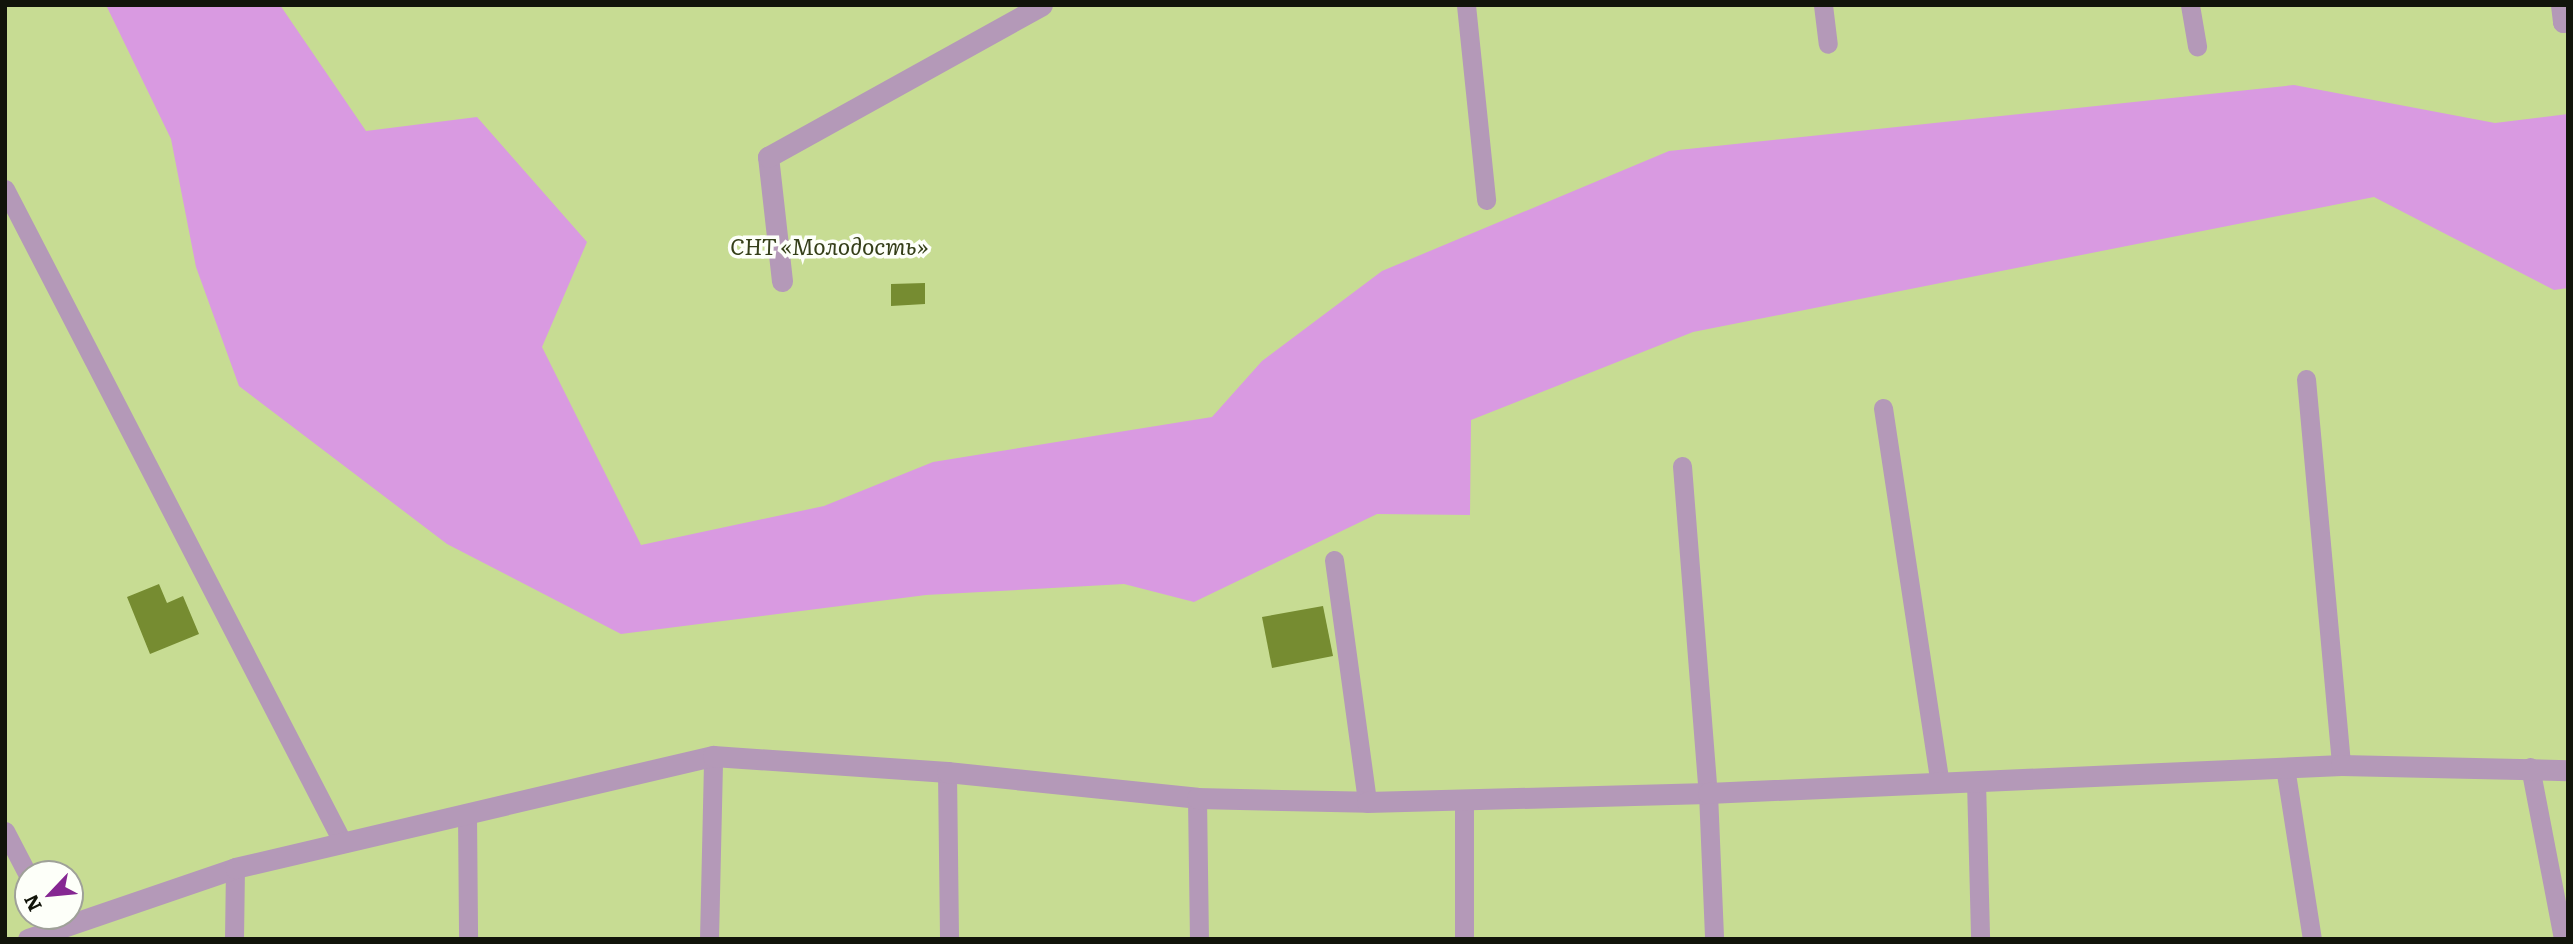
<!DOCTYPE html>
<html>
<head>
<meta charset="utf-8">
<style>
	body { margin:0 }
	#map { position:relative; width:2573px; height:944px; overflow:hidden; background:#ebf5d7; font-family:Literata,serif }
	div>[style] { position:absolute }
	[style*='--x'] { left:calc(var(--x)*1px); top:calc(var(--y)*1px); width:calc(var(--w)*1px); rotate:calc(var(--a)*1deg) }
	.green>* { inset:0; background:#c7dc93 }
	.water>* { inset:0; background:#d99ae1 }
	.building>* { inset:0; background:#768c31 }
	.lane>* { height:19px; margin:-9.5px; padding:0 9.5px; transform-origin:9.5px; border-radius:9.5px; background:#b499b8 }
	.street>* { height:21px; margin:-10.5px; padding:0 10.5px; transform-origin:10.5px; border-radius:10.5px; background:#b499b8 }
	span { translate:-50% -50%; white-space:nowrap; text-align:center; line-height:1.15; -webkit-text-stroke:7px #fdfff9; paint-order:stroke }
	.park-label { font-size:23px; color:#353f19; font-style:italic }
	.frame { position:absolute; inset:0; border:7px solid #11140a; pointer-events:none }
	.north { position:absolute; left:14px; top:860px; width:70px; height:70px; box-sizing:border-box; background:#fdfff9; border:2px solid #9fa199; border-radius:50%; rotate:244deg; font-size:19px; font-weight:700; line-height:28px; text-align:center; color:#11140a }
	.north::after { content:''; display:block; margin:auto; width:24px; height:32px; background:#852792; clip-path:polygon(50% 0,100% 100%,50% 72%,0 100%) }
</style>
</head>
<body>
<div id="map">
	<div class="green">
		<div style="clip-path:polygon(evenodd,5px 5px,2568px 5px,2568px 939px,5px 939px,5px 5px,28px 874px,70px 874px,70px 916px,28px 916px,28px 874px)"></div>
	</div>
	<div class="water">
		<div style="clip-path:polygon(106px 5px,280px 5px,366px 131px,477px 117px,587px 242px,542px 347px,641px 545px,824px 506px,933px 462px,1212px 417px,1262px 361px,1382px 271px,1669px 151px,2294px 85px,2495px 123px,2568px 114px,2568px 288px,2554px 290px,2374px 197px,1693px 332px,1471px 420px,1470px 515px,1377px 514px,1194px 602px,1124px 584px,926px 595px,621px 634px,447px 544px,239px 386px,196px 267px,171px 139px)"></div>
	</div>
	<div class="building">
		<div style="clip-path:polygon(925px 283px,925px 304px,891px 306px,891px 284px)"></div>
		<div style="clip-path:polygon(159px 584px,167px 603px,183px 596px,199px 634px,150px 654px,127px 597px)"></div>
		<div style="clip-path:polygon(1323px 606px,1333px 656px,1272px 668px,1262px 617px)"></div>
	</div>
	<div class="lane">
		<div style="--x:1466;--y:5;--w:196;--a:84.1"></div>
		<div style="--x:1823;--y:5;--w:39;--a:83"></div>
		<div style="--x:2190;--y:5;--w:42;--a:80.3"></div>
		<div style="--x:5;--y:189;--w:736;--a:62.67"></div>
		<div style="--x:2306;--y:379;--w:388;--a:84.8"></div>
		<div style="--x:1883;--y:408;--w:379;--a:81.4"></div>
		<div style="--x:1682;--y:466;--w:328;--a:85.5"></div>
		<div style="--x:1708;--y:793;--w:146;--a:87.6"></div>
		<div style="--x:1334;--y:560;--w:244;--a:82.2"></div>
		<div style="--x:2285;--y:767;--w:174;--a:81.1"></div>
		<div style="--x:2530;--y:767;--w:175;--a:79.1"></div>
		<div style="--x:947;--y:772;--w:167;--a:89.3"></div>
		<div style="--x:1976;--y:781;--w:158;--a:88.5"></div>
		<div style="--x:1197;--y:798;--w:141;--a:89.2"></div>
		<div style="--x:467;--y:814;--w:125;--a:89.5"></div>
		<div style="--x:5;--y:831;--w:50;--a:62.4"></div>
		<div style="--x:234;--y:939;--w:71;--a:-89.2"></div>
		<div style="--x:709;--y:939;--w:183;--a:-88.7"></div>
		<div style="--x:1464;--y:939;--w:139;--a:-90"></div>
	</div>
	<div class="street">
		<div style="--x:2561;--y:5;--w:17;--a:83"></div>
		<div style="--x:2563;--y:22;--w:5;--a:-11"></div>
		<div style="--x:782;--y:281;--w:125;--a:-96.4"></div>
		<div style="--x:768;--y:157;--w:313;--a:-29"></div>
		<div style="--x:28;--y:939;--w:219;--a:-18.9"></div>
		<div style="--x:235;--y:868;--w:491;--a:-13.2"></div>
		<div style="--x:713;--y:756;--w:235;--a:3.9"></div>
		<div style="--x:947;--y:772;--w:251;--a:5.9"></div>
		<div style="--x:1197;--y:798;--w:170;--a:1.3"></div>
		<div style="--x:1367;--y:802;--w:341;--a:-1.5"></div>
		<div style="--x:1708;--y:793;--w:634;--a:-2.53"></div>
		<div style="--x:2341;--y:765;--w:227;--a:1.3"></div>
	</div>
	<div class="park-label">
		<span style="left:829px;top:245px">СНТ «Молодость»</span>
	</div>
	<div class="frame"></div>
	<div class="north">N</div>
</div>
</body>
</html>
